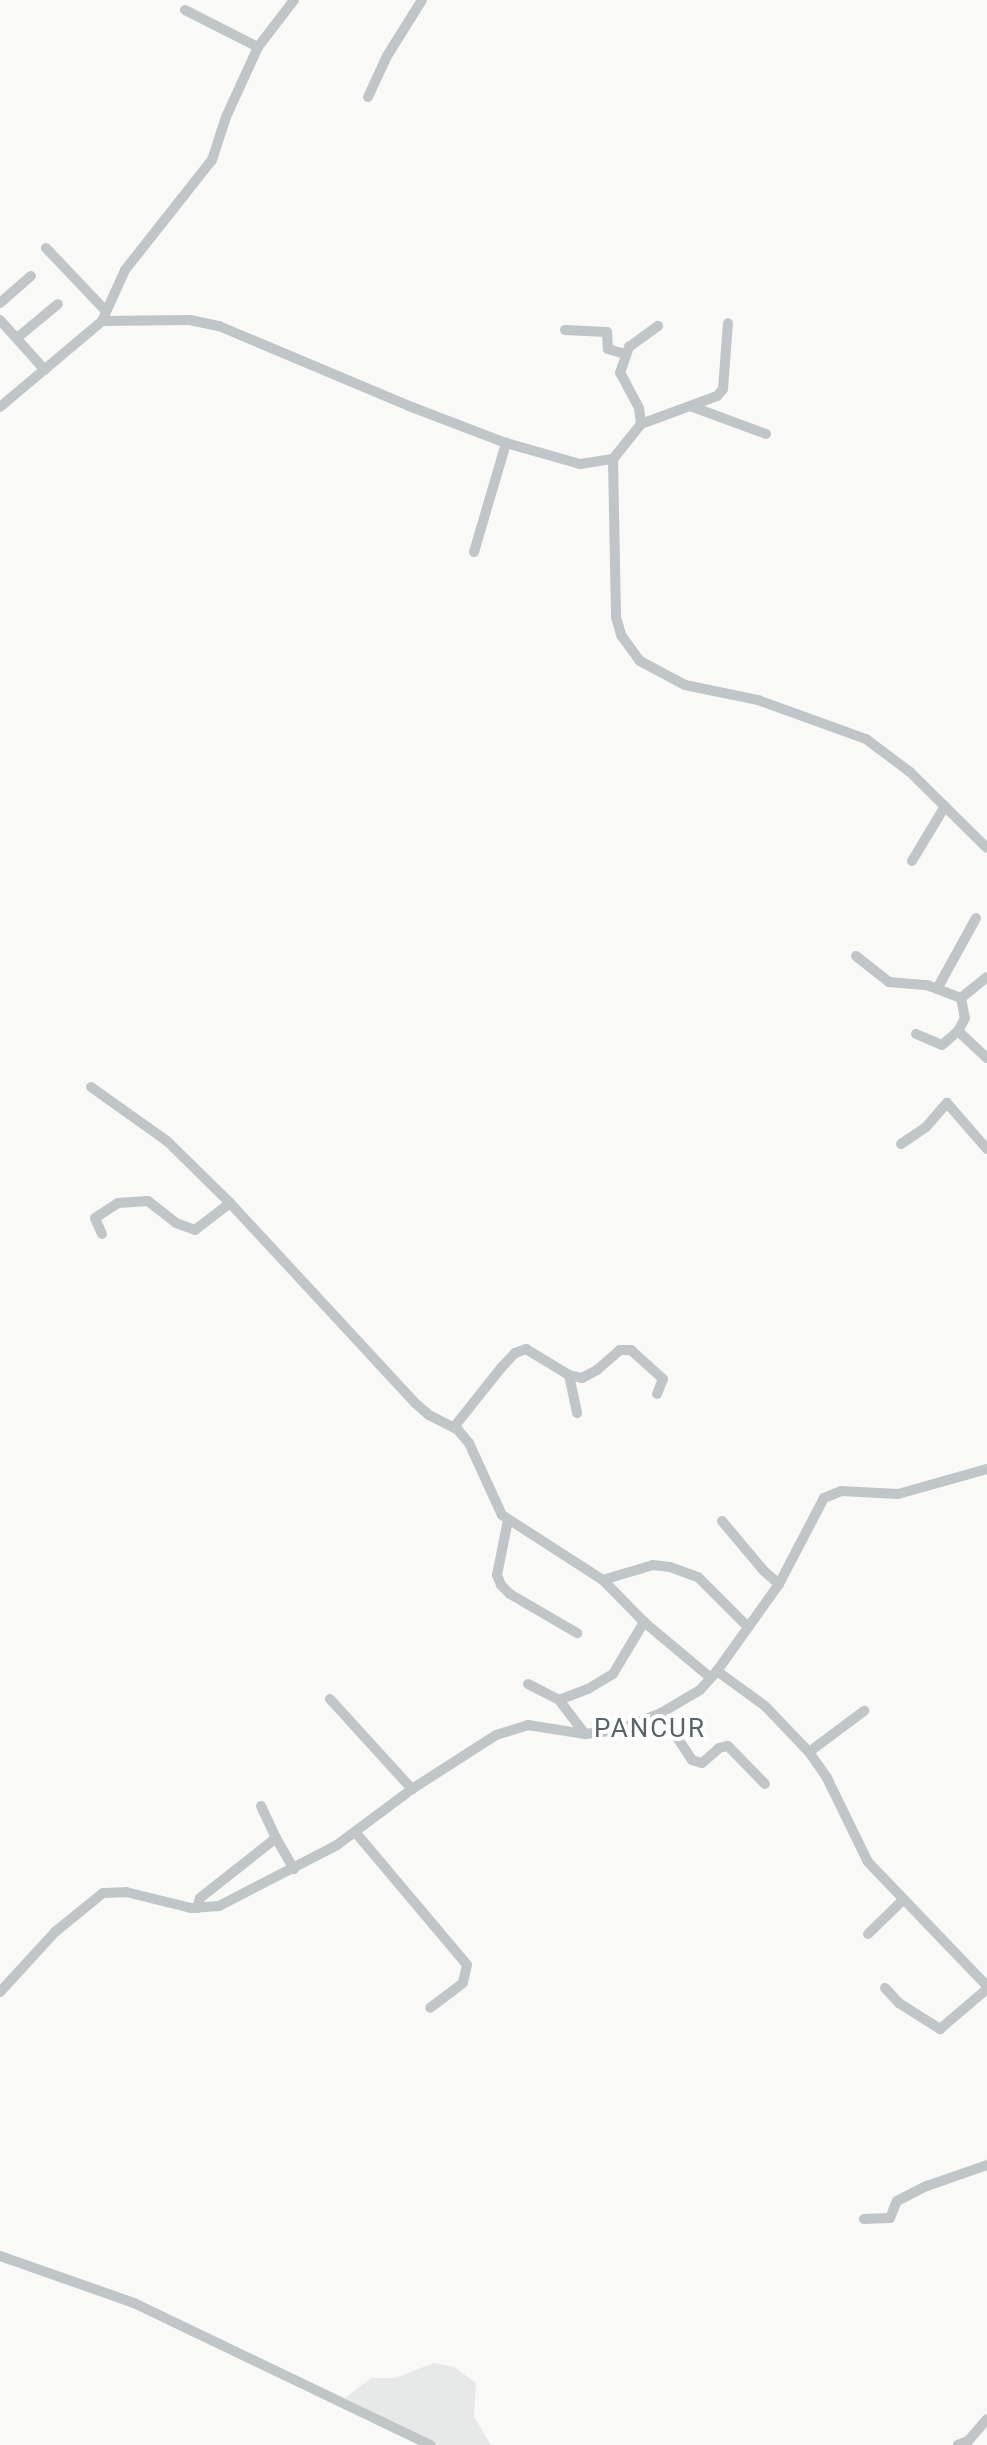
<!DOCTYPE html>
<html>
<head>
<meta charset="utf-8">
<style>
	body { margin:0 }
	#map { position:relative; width:987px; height:2445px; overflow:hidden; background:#f9f9f7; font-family:Roboto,sans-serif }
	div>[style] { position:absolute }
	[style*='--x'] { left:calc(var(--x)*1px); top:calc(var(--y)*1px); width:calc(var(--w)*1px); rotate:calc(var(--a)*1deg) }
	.built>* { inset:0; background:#e7e8e8 }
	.street>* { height:10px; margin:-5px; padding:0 5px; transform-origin:5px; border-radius:5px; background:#c0c5c8 }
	span { translate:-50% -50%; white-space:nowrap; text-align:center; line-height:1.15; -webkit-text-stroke:8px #fff; paint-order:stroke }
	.quarter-label { font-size:26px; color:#57646c; letter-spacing:2px }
</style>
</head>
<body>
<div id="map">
	<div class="built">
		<div style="clip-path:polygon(434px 2363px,454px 2367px,476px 2383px,474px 2417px,491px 2445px,438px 2445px,345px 2398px,371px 2378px,395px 2378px)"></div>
	</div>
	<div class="street">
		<div style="--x:185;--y:10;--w:82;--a:26.9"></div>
		<div style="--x:368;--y:97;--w:45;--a:-65.1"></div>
		<div style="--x:387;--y:56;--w:66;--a:-58"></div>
		<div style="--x:46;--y:248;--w:84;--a:46.4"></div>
		<div style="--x:0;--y:303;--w:41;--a:-41.1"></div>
		<div style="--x:0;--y:320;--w:67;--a:48"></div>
		<div style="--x:102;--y:321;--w:88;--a:-0.7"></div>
		<div style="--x:190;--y:320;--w:30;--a:12"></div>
		<div style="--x:219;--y:326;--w:206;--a:22.8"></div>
		<div style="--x:409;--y:406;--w:104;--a:20.9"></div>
		<div style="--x:506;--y:443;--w:77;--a:15.8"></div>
		<div style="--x:580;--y:464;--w:33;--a:-9"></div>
		<div style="--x:613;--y:459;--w:45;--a:-51.3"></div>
		<div style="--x:641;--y:424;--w:16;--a:-97"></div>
		<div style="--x:639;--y:408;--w:40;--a:-118"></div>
		<div style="--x:620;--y:373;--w:28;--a:-71"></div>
		<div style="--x:629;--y:347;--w:36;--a:-36"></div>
		<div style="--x:565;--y:330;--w:42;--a:2.7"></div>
		<div style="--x:607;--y:332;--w:17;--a:87"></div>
		<div style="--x:608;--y:349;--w:18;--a:16"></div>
		<div style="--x:17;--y:338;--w:53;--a:-39.7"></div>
		<div style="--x:690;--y:406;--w:81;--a:20.2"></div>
		<div style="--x:0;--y:407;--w:133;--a:-40.1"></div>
		<div style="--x:102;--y:321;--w:56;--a:-65.7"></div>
		<div style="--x:125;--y:270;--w:140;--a:-51.7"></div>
		<div style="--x:212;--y:160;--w:45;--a:-72"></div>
		<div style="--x:226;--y:117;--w:77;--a:-65.4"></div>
		<div style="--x:258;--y:47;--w:59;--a:-52.5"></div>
		<div style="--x:641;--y:424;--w:81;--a:-20.2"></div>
		<div style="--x:717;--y:396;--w:9;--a:-49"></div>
		<div style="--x:723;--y:389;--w:66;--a:-85.7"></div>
		<div style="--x:613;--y:459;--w:158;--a:88.9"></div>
		<div style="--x:616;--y:617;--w:19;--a:74"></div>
		<div style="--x:621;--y:635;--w:32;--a:54"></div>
		<div style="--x:640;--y:661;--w:51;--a:28.1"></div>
		<div style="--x:685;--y:685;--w:75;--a:11.6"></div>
		<div style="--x:758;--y:700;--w:115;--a:19.9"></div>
		<div style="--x:866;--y:739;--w:55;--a:36.9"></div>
		<div style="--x:910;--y:772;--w:108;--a:44.6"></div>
		<div style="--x:474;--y:552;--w:114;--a:-73.6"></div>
		<div style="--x:912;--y:861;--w:64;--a:-59"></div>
		<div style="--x:856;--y:956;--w:42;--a:38.2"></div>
		<div style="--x:889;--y:982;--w:38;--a:5"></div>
		<div style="--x:927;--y:985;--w:36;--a:21"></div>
		<div style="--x:961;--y:998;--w:20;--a:79"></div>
		<div style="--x:965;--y:1018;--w:15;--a:118"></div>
		<div style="--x:958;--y:1031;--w:40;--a:43"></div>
		<div style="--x:937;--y:989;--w:81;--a:-61.2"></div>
		<div style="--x:961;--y:998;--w:33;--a:-39"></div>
		<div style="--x:916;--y:1034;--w:28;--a:23"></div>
		<div style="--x:942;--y:1045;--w:21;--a:-41"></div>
		<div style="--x:91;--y:1087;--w:93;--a:35.4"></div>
		<div style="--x:167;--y:1141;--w:88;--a:44.5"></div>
		<div style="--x:230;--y:1203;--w:271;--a:47.2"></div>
		<div style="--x:414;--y:1402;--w:20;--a:41"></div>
		<div style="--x:429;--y:1415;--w:33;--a:27"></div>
		<div style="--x:458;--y:1430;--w:17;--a:50"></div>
		<div style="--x:469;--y:1443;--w:79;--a:65.4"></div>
		<div style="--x:502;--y:1515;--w:120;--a:32.8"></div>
		<div style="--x:603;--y:1580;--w:59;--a:45.7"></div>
		<div style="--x:644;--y:1622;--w:87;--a:39.9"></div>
		<div style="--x:901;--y:1144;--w:30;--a:-34"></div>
		<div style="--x:926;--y:1127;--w:32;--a:-49"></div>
		<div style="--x:947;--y:1103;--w:61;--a:49"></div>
		<div style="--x:102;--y:1234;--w:17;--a:-114"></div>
		<div style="--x:95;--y:1218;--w:27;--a:-33"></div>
		<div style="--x:118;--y:1203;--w:30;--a:-4"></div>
		<div style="--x:148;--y:1201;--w:36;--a:38"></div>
		<div style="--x:176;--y:1223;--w:20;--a:20"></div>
		<div style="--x:195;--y:1230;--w:44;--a:-37.6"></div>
		<div style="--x:569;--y:1375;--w:39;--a:78"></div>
		<div style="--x:454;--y:1427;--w:75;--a:-51.5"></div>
		<div style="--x:501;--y:1368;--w:21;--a:-47"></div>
		<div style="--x:515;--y:1353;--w:12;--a:-20"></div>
		<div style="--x:526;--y:1349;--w:50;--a:31.2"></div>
		<div style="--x:569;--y:1375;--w:13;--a:13"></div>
		<div style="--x:582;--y:1378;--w:17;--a:-28"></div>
		<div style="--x:597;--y:1370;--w:30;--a:-41"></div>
		<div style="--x:620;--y:1350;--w:11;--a:0"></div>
		<div style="--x:631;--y:1350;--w:43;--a:42.2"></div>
		<div style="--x:663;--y:1379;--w:16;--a:112"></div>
		<div style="--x:508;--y:1520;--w:56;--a:101.3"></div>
		<div style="--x:497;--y:1575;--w:11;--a:68"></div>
		<div style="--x:501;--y:1585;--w:13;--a:45"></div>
		<div style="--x:510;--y:1594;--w:78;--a:30.2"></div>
		<div style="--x:722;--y:1521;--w:65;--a:50"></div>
		<div style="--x:764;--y:1571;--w:20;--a:41"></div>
		<div style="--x:603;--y:1580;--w:52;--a:-16.7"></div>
		<div style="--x:653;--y:1565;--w:17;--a:7"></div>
		<div style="--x:670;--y:1567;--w:30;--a:20"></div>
		<div style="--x:698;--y:1577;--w:71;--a:45"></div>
		<div style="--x:717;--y:1671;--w:59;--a:36.1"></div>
		<div style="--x:765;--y:1706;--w:64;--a:46.3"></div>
		<div style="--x:809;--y:1752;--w:32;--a:55"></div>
		<div style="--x:827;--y:1778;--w:93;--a:64"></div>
		<div style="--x:868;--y:1862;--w:172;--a:46.2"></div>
		<div style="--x:528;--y:1684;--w:35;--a:27"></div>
		<div style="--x:559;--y:1700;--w:43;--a:52.6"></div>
		<div style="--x:330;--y:1699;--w:122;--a:47.7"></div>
		<div style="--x:559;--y:1700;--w:31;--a:-21"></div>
		<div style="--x:588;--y:1689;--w:29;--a:-31"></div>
		<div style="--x:613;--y:1674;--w:61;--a:-59.2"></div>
		<div style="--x:661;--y:1713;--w:56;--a:56.6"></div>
		<div style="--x:692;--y:1760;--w:10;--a:17"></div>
		<div style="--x:702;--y:1763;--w:23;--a:-41"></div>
		<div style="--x:719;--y:1748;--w:9;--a:-13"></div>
		<div style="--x:728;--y:1746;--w:53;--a:45.8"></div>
		<div style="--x:809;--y:1752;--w:69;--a:-36.7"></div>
		<div style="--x:261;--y:1806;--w:35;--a:65"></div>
		<div style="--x:356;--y:1833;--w:172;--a:49.9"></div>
		<div style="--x:467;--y:1965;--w:18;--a:103"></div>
		<div style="--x:463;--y:1983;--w:41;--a:142.9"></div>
		<div style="--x:197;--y:1908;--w:10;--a:-73"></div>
		<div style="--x:200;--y:1898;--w:97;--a:-38.3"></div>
		<div style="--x:276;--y:1838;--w:36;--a:60"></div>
		<div style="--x:868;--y:1934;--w:49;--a:-44.2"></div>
		<div style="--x:885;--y:1988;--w:21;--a:47"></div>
		<div style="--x:899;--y:2003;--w:49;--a:32.4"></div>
		<div style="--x:940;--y:2029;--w:62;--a:-40.4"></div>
		<div style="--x:0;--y:1992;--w:81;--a:-47.5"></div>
		<div style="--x:55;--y:1932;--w:62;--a:-39.1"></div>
		<div style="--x:103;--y:1893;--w:23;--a:-2"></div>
		<div style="--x:126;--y:1892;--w:67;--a:13.8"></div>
		<div style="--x:191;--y:1908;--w:28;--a:-4"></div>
		<div style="--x:219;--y:1906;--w:133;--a:-27.3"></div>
		<div style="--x:337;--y:1845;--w:94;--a:-36.7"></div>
		<div style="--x:412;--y:1789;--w:100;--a:-32.7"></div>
		<div style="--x:496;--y:1735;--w:34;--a:-17"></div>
		<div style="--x:528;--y:1725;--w:58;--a:9"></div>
		<div style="--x:585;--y:1734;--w:33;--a:-7"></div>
		<div style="--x:618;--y:1730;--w:46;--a:-21.6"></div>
		<div style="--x:661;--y:1713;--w:45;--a:-30.5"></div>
		<div style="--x:700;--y:1690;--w:25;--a:-48"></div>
		<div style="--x:717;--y:1671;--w:107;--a:-54.5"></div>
		<div style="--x:779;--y:1584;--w:97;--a:-62.4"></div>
		<div style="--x:824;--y:1498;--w:18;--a:-22"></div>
		<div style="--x:841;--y:1491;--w:57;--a:3"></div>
		<div style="--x:898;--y:1494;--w:92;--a:-15.7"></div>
		<div style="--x:864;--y:2219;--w:26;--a:-2"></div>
		<div style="--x:890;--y:2218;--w:18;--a:-68"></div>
		<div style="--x:897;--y:2201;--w:34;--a:-27"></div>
		<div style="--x:927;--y:2186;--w:64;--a:-19.3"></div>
		<div style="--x:0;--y:2256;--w:142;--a:19.3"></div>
		<div style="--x:134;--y:2303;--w:329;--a:25.6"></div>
		<div style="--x:958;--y:2445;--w:11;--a:-22"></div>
		<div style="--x:968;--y:2441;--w:29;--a:-49"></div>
	</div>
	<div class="quarter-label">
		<span style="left:650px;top:1729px">PANCUR</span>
	</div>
</div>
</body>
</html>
